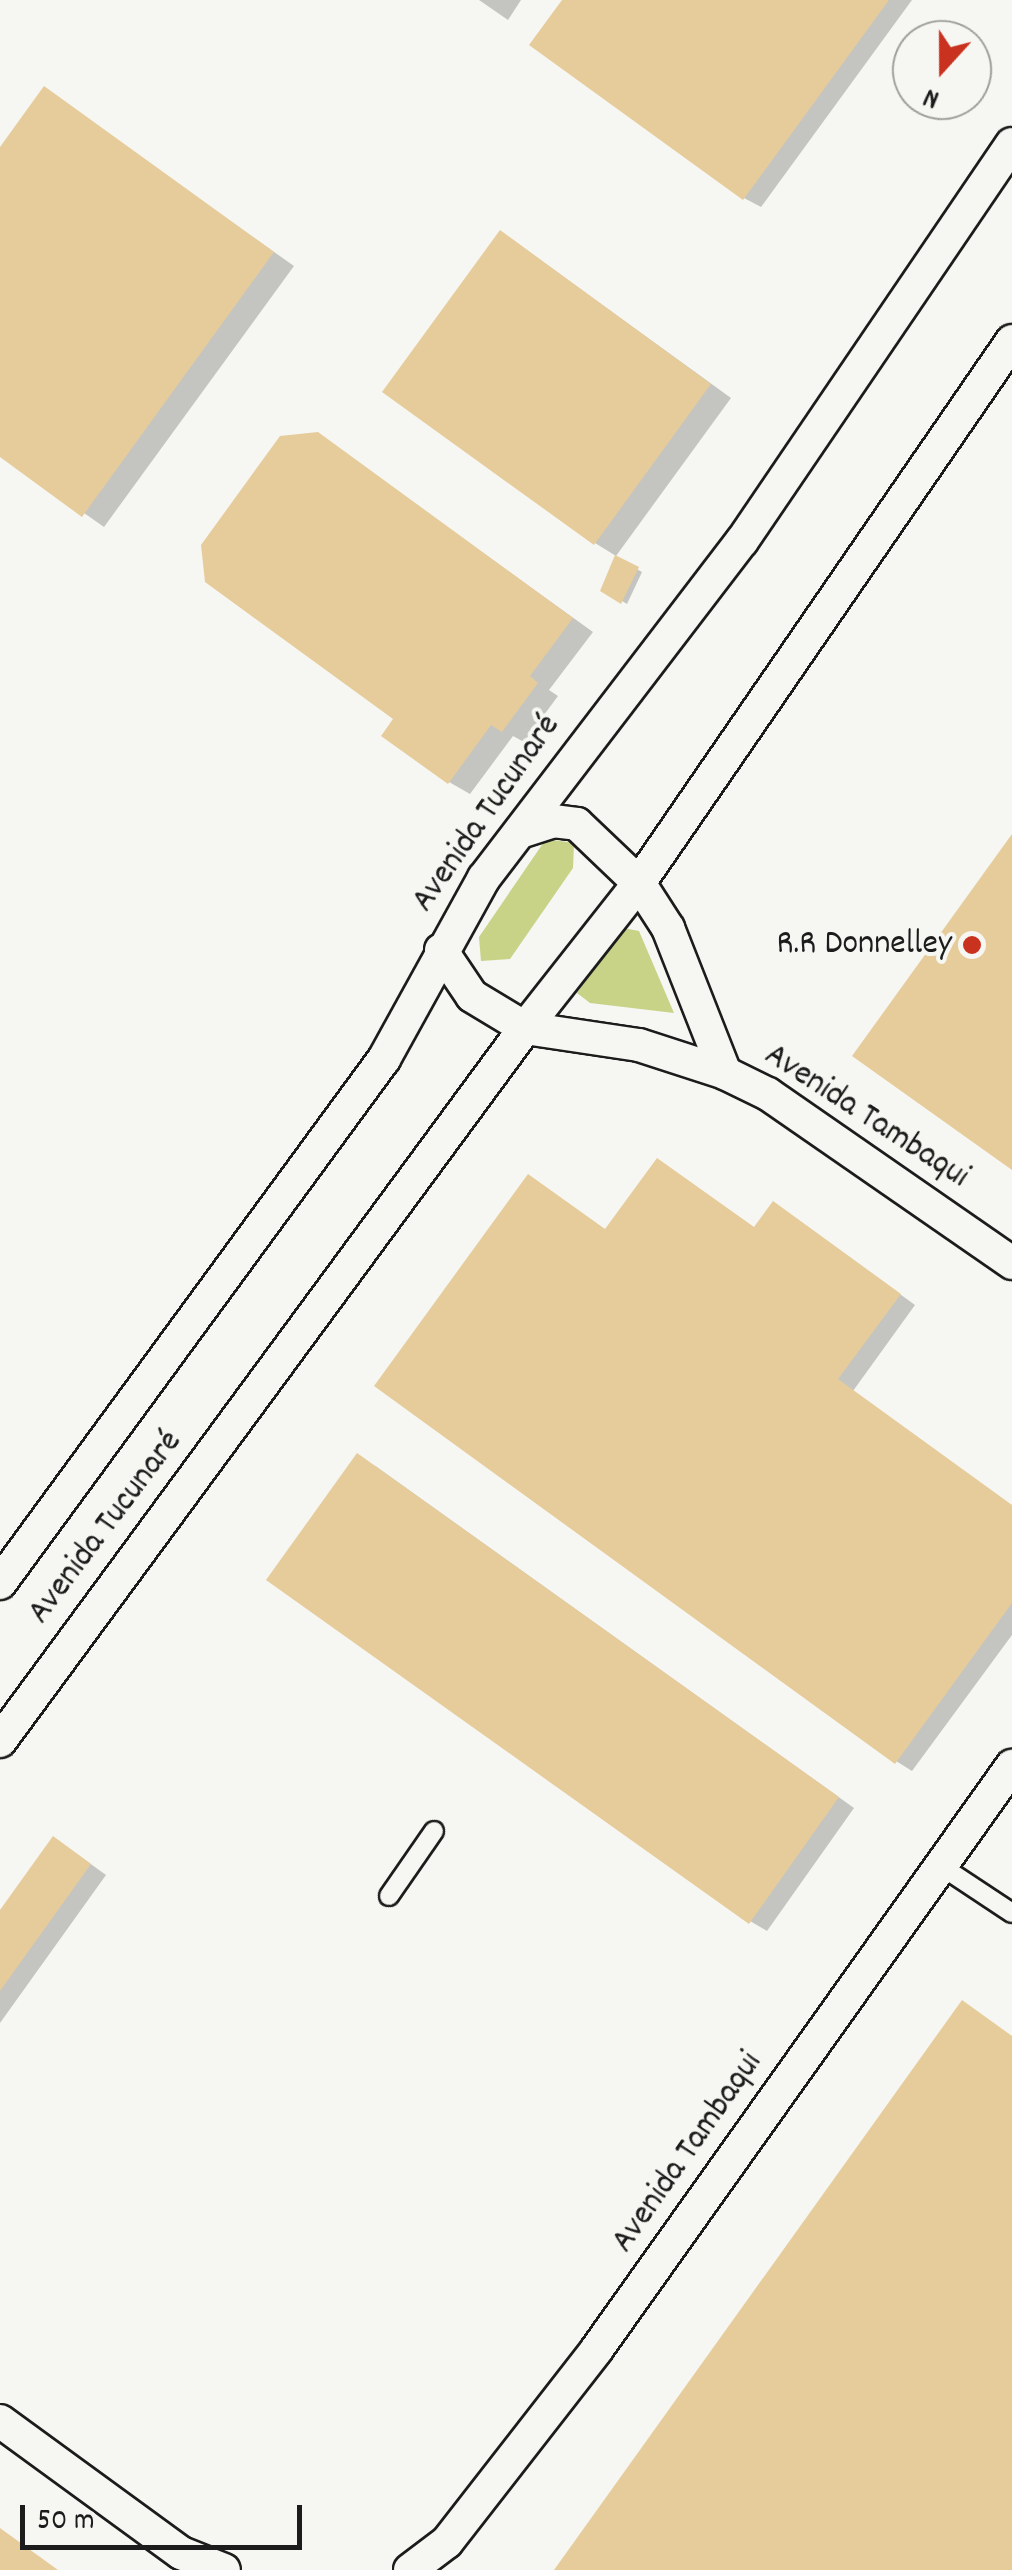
<!DOCTYPE html>
<html>
<head>
<meta charset="utf-8">
<style>
	body { margin:0 }
	#map { position:relative; width:1012px; height:2570px; overflow:hidden; background:#f6f6f2; font-family:Dekko,sans-serif }
	div>[style] { position:absolute }
	[style*='--x'] { left:calc(var(--x)*1px); top:calc(var(--y)*1px); width:calc(var(--w)*1px); rotate:calc(var(--a)*1deg) }
	.green>* { inset:0; background:#c8d387 }
	.shadow>* { inset:0; background:#0003 }
	.building>* { inset:0; background:#e6cc9b }
	.roads { filter:drop-shadow(2px 0 #1c1c1c) drop-shadow(-2px 0 #1c1c1c) drop-shadow(0 2px #1c1c1c) drop-shadow(0 -2px #1c1c1c) }
	.lane>* { height:18px; margin:-9px; padding:0 9px; transform-origin:9px; border-radius:9px; background:#f6f6f2 }
	.street>* { height:32px; margin:-16px; padding:0 16px; transform-origin:16px; border-radius:16px; background:#f6f6f2 }
	.dots>* { width:28px; height:28px; translate:-50% -50%; box-sizing:border-box; border:5px solid #f6f6f2; border-radius:50% }
	span { translate:-50% -50%; white-space:nowrap; text-align:center; line-height:1.15; -webkit-text-stroke:8px #f6f6f2; paint-order:stroke }
	.street-label { font-size:35px; color:#1c1c1c }
	.poi-label { font-size:35px; color:#1c1c1c }
	.right { translate:-100% -50%; text-align:right }
	.north { position:absolute; left:892px; top:20px; width:100px; height:100px; box-sizing:border-box; background:#f6f6f2; border:2px solid #9f9f9c; border-radius:50%; rotate:201deg; font-size:28px; font-weight:700; line-height:40px; text-align:center; color:#1c1c1c }
	.north::after { content:''; display:block; margin:auto; width:35px; height:45px; background:#c8321e; clip-path:polygon(50% 0,100% 100%,50% 72%,0 100%) }
	.scale { position:absolute; left:20px; top:2505px; width:282px; height:45px; box-sizing:border-box; border:5px solid #1c1c1c; border-top:0; padding-left:12px; font-size:30px; line-height:35px; white-space:nowrap; color:#1c1c1c; -webkit-text-stroke:8px #f6f6f2; paint-order:stroke }
</style>
</head>
<body>
<div id="map">
	<div class="green">
		<div style="clip-path:polygon(546px 839px,574px 843px,573px 868px,510px 959px,481px 961px,479px 937px)"></div>
		<div style="clip-path:polygon(623px 928px,639px 931px,674px 1013px,590px 1003px,577px 993px)"></div>
	</div>
	<div class="shadow">
		<div style="clip-path:polygon(479px 0,521px 0,508px 20px)"></div>
		<div style="clip-path:polygon(565px 0,912px 0,761px 207px,744px 198px)"></div>
		<div style="clip-path:polygon(45px 90px,294px 266px,104px 527px,0 454px,0 151px)"></div>
		<div style="clip-path:polygon(521px 246px,731px 398px,616px 556px,595px 543px)"></div>
		<div style="clip-path:polygon(318px 435px,593px 632px,549px 690px,558px 696px,524px 742px,513px 736px,470px 794px,449px 782px,396px 718px)"></div>
		<div style="clip-path:polygon(617px 558px,642px 572px,627px 604px,604px 590px)"></div>
		<div style="clip-path:polygon(658px 1161px,756px 1229px,790px 1214px,915px 1305px,853px 1391px,1012px 1506px,1012px 1635px,912px 1771px,896px 1761px,529px 1177px,607px 1231px)"></div>
		<div style="clip-path:polygon(374px 1465px,854px 1808px,767px 1931px,750px 1921px)"></div>
		<div style="clip-path:polygon(70px 1849px,106px 1875px,0 2023px,0 1914px)"></div>
	</div>
	<div class="building">
		<div style="clip-path:polygon(562px 0,889px 0,743px 200px,529px 45px)"></div>
		<div style="clip-path:polygon(44px 86px,274px 252px,82px 517px,0 457px,0 147px)"></div>
		<div style="clip-path:polygon(500px 230px,711px 384px,594px 545px,382px 392px)"></div>
		<div style="clip-path:polygon(318px 432px,573px 618px,530px 676px,538px 683px,502px 732px,491px 725px,448px 784px,381px 736px,393px 719px,205px 582px,201px 545px,280px 436px)"></div>
		<div style="clip-path:polygon(615px 555px,639px 567px,621px 604px,600px 591px)"></div>
		<div style="clip-path:polygon(1012px 834px,1012px 1170px,852px 1056px)"></div>
		<div style="clip-path:polygon(657px 1158px,754px 1227px,773px 1201px,901px 1294px,838px 1379px,1012px 1505px,1012px 1603px,895px 1764px,374px 1386px,528px 1174px,605px 1229px)"></div>
		<div style="clip-path:polygon(357px 1453px,839px 1797px,749px 1924px,266px 1580px)"></div>
		<div style="clip-path:polygon(53px 1836px,91px 1864px,0 1991px,0 1910px)"></div>
		<div style="clip-path:polygon(962px 2000px,1012px 2036px,1012px 2570px,554px 2570px)"></div>
		<div style="clip-path:polygon(0 2528px,58px 2570px,0 2570px)"></div>
	</div>
	<div class="roads">
		<div class="lane">
			<div style="--x:941;--y:1866;--w:85;--a:33.5"></div>
			<div style="--x:389;--y:1896;--w:79;--a:-55.3"></div>
		</div>
		<div class="street">
			<div style="--x:520;--y:832;--w:35;--a:-18"></div>
			<div style="--x:553;--y:821;--w:24;--a:7"></div>
			<div style="--x:577;--y:824;--w:86;--a:43.6"></div>
			<div style="--x:639;--y:883;--w:54;--a:57.2"></div>
			<div style="--x:668;--y:928;--w:156;--a:68.5"></div>
			<div style="--x:441;--y:950;--w:55;--a:56"></div>
			<div style="--x:472;--y:996;--w:62;--a:31.1"></div>
			<div style="--x:525;--y:1028;--w:115;--a:8.5"></div>
			<div style="--x:639;--y:1045;--w:90;--a:18"></div>
			<div style="--x:725;--y:1073;--w:48;--a:26"></div>
			<div style="--x:768;--y:1094;--w:297;--a:34.7"></div>
			<div style="--x:0;--y:1583;--w:650;--a:-53.77"></div>
			<div style="--x:384;--y:1059;--w:207;--a:-61.1"></div>
			<div style="--x:484;--y:878;--w:424;--a:-52.6"></div>
			<div style="--x:742;--y:541;--w:480;--a:-55.8"></div>
			<div style="--x:0;--y:1741;--w:885;--a:-53.63"></div>
			<div style="--x:525;--y:1028;--w:184;--a:-51.8"></div>
			<div style="--x:639;--y:883;--w:658;--a:-55.46"></div>
			<div style="--x:0;--y:2421;--w:224;--a:36.1"></div>
			<div style="--x:181;--y:2553;--w:46;--a:21.6"></div>
			<div style="--x:410;--y:2570;--w:46;--a:-37.1"></div>
			<div style="--x:447;--y:2542;--w:244;--a:-52.1"></div>
			<div style="--x:597;--y:2349;--w:716;--a:-54.56"></div>
		</div>
	</div>
	<div class="dots">
		<div style="left:972px;top:945px;background:#c8321e"></div>
	</div>
	<div class="street-label">
		<span style="left:487px;top:814px;rotate:-55deg">Avenida Tucunaré</span>
		<span style="left:866px;top:1117px;rotate:33deg">Avenida Tambaqui</span>
		<span style="left:106px;top:1528px;rotate:-53deg">Avenida Tucunaré</span>
		<span style="left:688px;top:2153px;rotate:-55deg">Avenida Tambaqui</span>
	</div>
	<div class="poi-label">
		<span class="right" style="left:952px;top:945px">R.R Donnelley</span>
	</div>
	<div class="north">N</div>
	<div class="scale">50 m</div>
</div>
</body>
</html>
